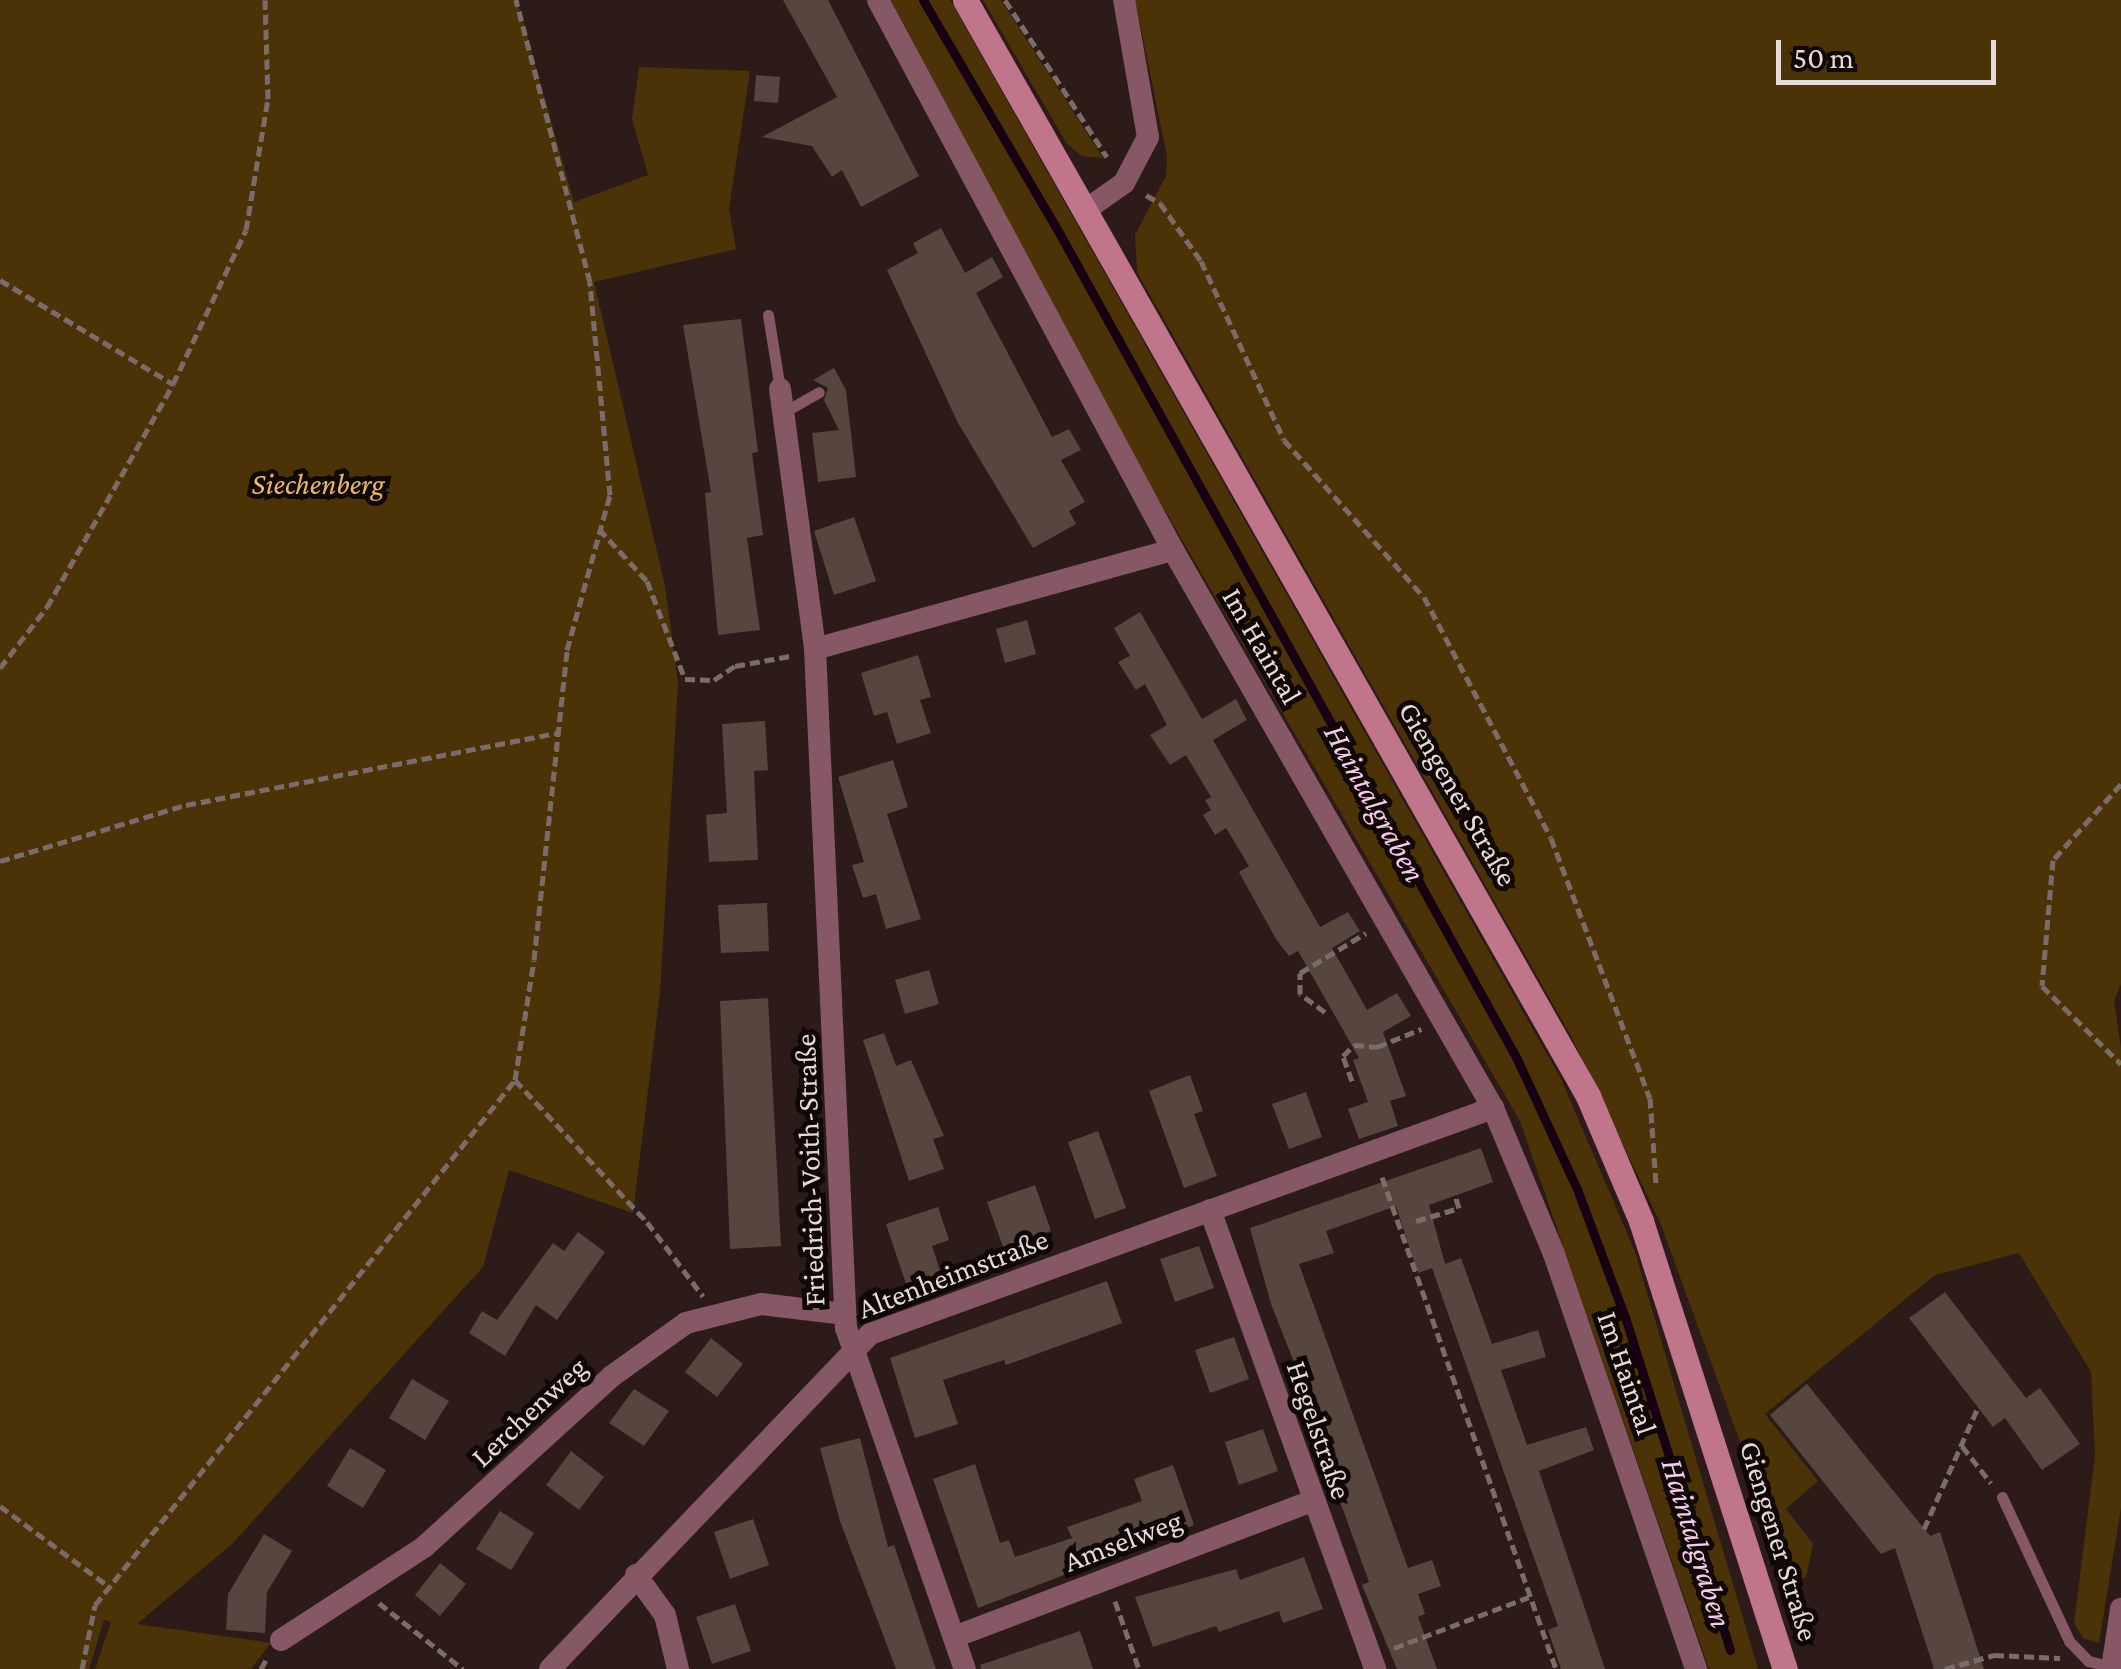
<!DOCTYPE html>
<html>
<head>
<meta charset="utf-8">
<style>
	body { margin:0 }
	#map { position:relative; width:2121px; height:1669px; overflow:hidden; background:#2c1b19; font-family:"Crimson Pro",serif }
	div>[style] { position:absolute }
	[style*='--x'] { left:calc(var(--x)*1px); top:calc(var(--y)*1px); width:calc(var(--w)*1px); rotate:calc(var(--a)*1deg) }
	.green>* { inset:0; background:#4c3307 }
	.stream>* { height:9px; margin:-4.5px; padding:0 4.5px; transform-origin:4.5px; border-radius:4.5px; background:#180014 }
	.building>* { inset:0; background:#56463d }
	.path>* { height:5px; margin-top:-2.5px; transform-origin:0; background:repeating-linear-gradient(90deg,#7b6c6a 0 10px,transparent 0 15px) }
	.lane>* { height:11px; margin:-5.5px; padding:0 5.5px; transform-origin:5.5px; border-radius:5.5px; background:#865764 }
	.street>* { height:22px; margin:-11px; padding:0 11px; transform-origin:11px; border-radius:11px; background:#865764 }
	.secondary>* { height:25px; margin:-12.5px; padding:0 12.5px; transform-origin:12.5px; border-radius:12.5px; background:#c0758b }
	span { translate:-50% -50%; white-space:nowrap; text-align:center; line-height:1.15; -webkit-text-stroke:10px #0f0807; paint-order:stroke }
	.park-label { font-size:30px; color:#edb86a; font-style:italic }
	.street-label { font-size:30px; color:#e7dbd9 }
	.water-label { font-size:32px; color:#f8caec; font-style:italic }
	.scale { position:absolute; left:1776px; top:40px; width:220px; height:45px; box-sizing:border-box; border:5px solid #e7dbd9; border-top:0; padding-left:12px; font-size:30px; line-height:35px; white-space:nowrap; color:#e7dbd9; -webkit-text-stroke:8px #0f0807; paint-order:stroke }
</style>
</head>
<body>
<div id="map">
	<div class="green">
		<div style="clip-path:polygon(0 0,517px 0,574px 202px,648px 175px,632px 119px,639px 67px,750px 71px,729px 209px,736px 249px,594px 282px,665px 586px,678px 683px,660px 992px,633px 1213px,509px 1170px,483px 1267px,232px 1544px,137px 1624px,271px 1643px,251px 1669px,95px 1669px,111px 1622px,104px 1620px,89px 1669px,0 1669px)"></div>
		<div style="clip-path:polygon(891px 0,950px 0,1561px 1079px,1635px 1252px,1758px 1669px,1709px 1669px,1520px 1121px,1124px 440px)"></div>
		<div style="clip-path:polygon(983px 0,1001px 0,1103px 158px,1082px 156px,1067px 144px)"></div>
		<div style="clip-path:polygon(1135px 0,2121px 0,2121px 984px,2114px 1000px,2121px 1048px,2121px 1508px,2099px 1643px,2083px 1638px,2074px 1623px,2095px 1456px,2091px 1372px,2019px 1253px,1935px 1275px,1765px 1414px,1818px 1481px,1786px 1509px,1813px 1544px,1806px 1577px,1791px 1582px,1660px 1222px,1571px 1036px,1137px 272px,1135px 235px,1166px 176px,1167px 156px)"></div>
	</div>
	<div class="stream">
		<div style="--x:923;--y:0;--w:265;--a:59.7"></div>
		<div style="--x:1057;--y:229;--w:949;--a:61"></div>
		<div style="--x:1517;--y:1059;--w:143;--a:65.2"></div>
		<div style="--x:1577;--y:1189;--w:140;--a:69.5"></div>
		<div style="--x:1626;--y:1320;--w:346;--a:72.5"></div>
	</div>
	<div class="building">
		<div style="clip-path:polygon(783px 0,828px 0,919px 176px,861px 207px,842px 170px,832px 177px,812px 146px,762px 137px,837px 97px)"></div>
		<div style="clip-path:polygon(756px 75px,780px 77px,778px 103px,754px 101px)"></div>
		<div style="clip-path:polygon(941px 228px,965px 273px,992px 257px,1003px 277px,976px 293px,1052px 437px,1069px 429px,1081px 450px,1061px 460px,1085px 502px,1069px 511px,1076px 524px,1033px 548px,958px 423px,887px 270px,918px 253px,913px 243px)"></div>
		<div style="clip-path:polygon(741px 319px,758px 452px,752px 453px,763px 535px,747px 538px,760px 630px,718px 635px,705px 493px,711px 492px,683px 325px)"></div>
		<div style="clip-path:polygon(834px 368px,846px 390px,856px 477px,818px 482px,812px 433px,839px 430px,824px 400px,828px 388px,813px 380px)"></div>
		<div style="clip-path:polygon(854px 517px,876px 581px,834px 595px,814px 531px)"></div>
		<div style="clip-path:polygon(1140px 612px,1202px 719px,1236px 699px,1247px 720px,1213px 740px,1320px 927px,1348px 912px,1360px 931px,1332px 948px,1367px 1010px,1397px 993px,1411px 1016px,1383px 1032px,1406px 1096px,1390px 1101px,1398px 1126px,1359px 1139px,1348px 1109px,1368px 1102px,1353px 1060px,1359px 1058px,1298px 951px,1289px 956px,1276px 939px,1239px 872px,1249px 866px,1226px 828px,1215px 835px,1203px 815px,1211px 810px,1205px 800px,1211px 797px,1186px 755px,1170px 765px,1150px 735px,1167px 725px,1145px 684px,1136px 690px,1118px 662px,1130px 656px,1114px 628px)"></div>
		<div style="clip-path:polygon(1027px 620px,1036px 654px,1005px 663px,996px 629px)"></div>
		<div style="clip-path:polygon(918px 655px,931px 697px,920px 700px,931px 733px,897px 744px,887px 712px,874px 716px,861px 673px)"></div>
		<div style="clip-path:polygon(765px 721px,768px 770px,754px 771px,758px 860px,709px 862px,706px 815px,727px 813px,722px 724px)"></div>
		<div style="clip-path:polygon(893px 760px,908px 807px,887px 814px,921px 919px,886px 929px,876px 894px,863px 898px,852px 865px,864px 862px,838px 777px)"></div>
		<div style="clip-path:polygon(767px 903px,769px 951px,721px 953px,718px 905px)"></div>
		<div style="clip-path:polygon(929px 970px,939px 1004px,905px 1014px,895px 980px)"></div>
		<div style="clip-path:polygon(768px 998px,781px 1246px,730px 1249px,720px 1001px)"></div>
		<div style="clip-path:polygon(884px 1033px,896px 1066px,911px 1060px,944px 1136px,933px 1139px,944px 1169px,909px 1181px,863px 1040px)"></div>
		<div style="clip-path:polygon(1190px 1075px,1203px 1111px,1194px 1114px,1217px 1176px,1184px 1188px,1149px 1091px)"></div>
		<div style="clip-path:polygon(1306px 1092px,1322px 1137px,1289px 1149px,1272px 1104px)"></div>
		<div style="clip-path:polygon(1098px 1131px,1126px 1208px,1095px 1219px,1068px 1142px)"></div>
		<div style="clip-path:polygon(1481px 1148px,1493px 1182px,1429px 1205px,1445px 1264px,1461px 1258px,1492px 1344px,1538px 1330px,1546px 1357px,1501px 1370px,1527px 1445px,1586px 1427px,1594px 1450px,1539px 1471px,1605px 1669px,1561px 1669px,1548px 1630px,1558px 1626px,1432px 1268px,1418px 1273px,1396px 1206px,1326px 1231px,1334px 1253px,1299px 1264px,1408px 1568px,1432px 1560px,1441px 1586px,1418px 1594px,1425px 1614px,1418px 1617px,1437px 1669px,1397px 1669px,1362px 1585px,1369px 1582px,1318px 1440px,1324px 1438px,1271px 1304px,1250px 1228px)"></div>
		<div style="clip-path:polygon(1035px 1185px,1051px 1231px,1003px 1247px,987px 1202px)"></div>
		<div style="clip-path:polygon(938px 1207px,949px 1240px,932px 1246px,942px 1276px,907px 1287px,886px 1224px)"></div>
		<div style="clip-path:polygon(578px 1232px,605px 1252px,557px 1320px,536px 1305px,505px 1356px,469px 1333px,482px 1311px,497px 1320px,553px 1243px,564px 1251px)"></div>
		<div style="clip-path:polygon(1199px 1246px,1214px 1288px,1175px 1302px,1160px 1259px)"></div>
		<div style="clip-path:polygon(1107px 1281px,1122px 1323px,1006px 1365px,1004px 1360px,943px 1380px,958px 1424px,915px 1438px,890px 1358px)"></div>
		<div style="clip-path:polygon(1945px 1292px,2026px 1398px,2040px 1388px,2080px 1444px,2042px 1470px,2005px 1418px,1993px 1427px,1909px 1318px)"></div>
		<div style="clip-path:polygon(1234px 1337px,1249px 1379px,1210px 1393px,1195px 1350px)"></div>
		<div style="clip-path:polygon(711px 1338px,743px 1364px,717px 1397px,685px 1372px)"></div>
		<div style="clip-path:polygon(412px 1379px,449px 1401px,425px 1440px,389px 1418px)"></div>
		<div style="clip-path:polygon(1807px 1384px,1930px 1536px,1940px 1532px,1984px 1669px,1934px 1669px,1895px 1548px,1881px 1554px,1770px 1415px)"></div>
		<div style="clip-path:polygon(634px 1389px,669px 1411px,644px 1446px,609px 1423px)"></div>
		<div style="clip-path:polygon(1263px 1429px,1278px 1471px,1239px 1485px,1225px 1442px)"></div>
		<div style="clip-path:polygon(860px 1438px,888px 1547px,894px 1545px,936px 1669px,896px 1669px,840px 1521px,820px 1448px)"></div>
		<div style="clip-path:polygon(350px 1448px,386px 1470px,363px 1508px,327px 1486px)"></div>
		<div style="clip-path:polygon(571px 1451px,604px 1477px,579px 1510px,546px 1485px)"></div>
		<div style="clip-path:polygon(975px 1464px,1000px 1543px,1009px 1540px,1015px 1557px,1072px 1538px,1067px 1527px,1142px 1501px,1134px 1479px,1173px 1465px,1194px 1525px,978px 1608px,933px 1479px)"></div>
		<div style="clip-path:polygon(500px 1511px,534px 1533px,511px 1570px,476px 1549px)"></div>
		<div style="clip-path:polygon(753px 1519px,769px 1565px,730px 1579px,714px 1532px)"></div>
		<div style="clip-path:polygon(264px 1534px,292px 1551px,267px 1592px,265px 1633px,226px 1630px,228px 1594px)"></div>
		<div style="clip-path:polygon(1304px 1557px,1323px 1609px,1283px 1623px,1279px 1611px,1219px 1632px,1216px 1626px,1153px 1647px,1135px 1597px,1236px 1569px,1240px 1580px)"></div>
		<div style="clip-path:polygon(440px 1563px,466px 1584px,440px 1616px,415px 1595px)"></div>
		<div style="clip-path:polygon(735px 1604px,751px 1651px,712px 1664px,696px 1617px)"></div>
		<div style="clip-path:polygon(1080px 1631px,1093px 1669px,981px 1669px,980px 1665px)"></div>
	</div>
	<div class="path">
		<div style="--x:1005;--y:0;--w:187;--a:57"></div>
		<div style="--x:1146;--y:195;--w:16;--a:30"></div>
		<div style="--x:1160;--y:203;--w:71;--a:54.7"></div>
		<div style="--x:1201;--y:261;--w:197;--a:65.1"></div>
		<div style="--x:1284;--y:440;--w:210;--a:48.3"></div>
		<div style="--x:1424;--y:597;--w:272;--a:62.2"></div>
		<div style="--x:1551;--y:838;--w:278;--a:69.2"></div>
		<div style="--x:1650;--y:1098;--w:86;--a:86"></div>
		<div style="--x:0;--y:280;--w:202;--a:31"></div>
		<div style="--x:599;--y:529;--w:71;--a:47.3"></div>
		<div style="--x:647;--y:581;--w:105;--a:68.8"></div>
		<div style="--x:685;--y:679;--w:29;--a:2"></div>
		<div style="--x:714;--y:680;--w:25;--a:-34"></div>
		<div style="--x:735;--y:666;--w:56;--a:-10.3"></div>
		<div style="--x:0;--y:668;--w:77;--a:-52.4"></div>
		<div style="--x:47;--y:607;--w:256;--a:-60.5"></div>
		<div style="--x:173;--y:384;--w:170;--a:-64.6"></div>
		<div style="--x:246;--y:230;--w:133;--a:-80.5"></div>
		<div style="--x:268;--y:99;--w:99;--a:-91.7"></div>
		<div style="--x:2121;--y:784;--w:102;--a:131.8"></div>
		<div style="--x:2053;--y:860;--w:126;--a:95"></div>
		<div style="--x:2042;--y:986;--w:111;--a:44.6"></div>
		<div style="--x:0;--y:861;--w:194;--a:-16.8"></div>
		<div style="--x:186;--y:805;--w:378;--a:-11"></div>
		<div style="--x:1325;--y:1012;--w:31;--a:-144"></div>
		<div style="--x:1300;--y:994;--w:21;--a:-90"></div>
		<div style="--x:1300;--y:973;--w:77;--a:-31.2"></div>
		<div style="--x:515;--y:1080;--w:194;--a:47.1"></div>
		<div style="--x:647;--y:1222;--w:93;--a:52.9"></div>
		<div style="--x:1352;--y:1081;--w:27;--a:-110"></div>
		<div style="--x:1343;--y:1056;--w:16;--a:-45"></div>
		<div style="--x:1354;--y:1045;--w:23;--a:5"></div>
		<div style="--x:1377;--y:1047;--w:48;--a:-22.2"></div>
		<div style="--x:1382;--y:1177;--w:522;--a:70.52"></div>
		<div style="--x:1416;--y:1221;--w:45;--a:-16.8"></div>
		<div style="--x:1459;--y:1208;--w:14;--a:-107"></div>
		<div style="--x:1962;--y:1446;--w:47;--a:51.9"></div>
		<div style="--x:0;--y:1506;--w:138;--a:36.5"></div>
		<div style="--x:1924;--y:1529;--w:133;--a:-66.1"></div>
		<div style="--x:1115;--y:1601;--w:72;--a:70.6"></div>
		<div style="--x:379;--y:1603;--w:107;--a:38.2"></div>
		<div style="--x:1394;--y:1648;--w:144;--a:-20.7"></div>
		<div style="--x:82;--y:1669;--w:65;--a:-78.5"></div>
		<div style="--x:95;--y:1605;--w:672;--a:-51.34"></div>
		<div style="--x:515;--y:1080;--w:121;--a:-81"></div>
		<div style="--x:534;--y:960;--w:312;--a:-83.9"></div>
		<div style="--x:567;--y:650;--w:161;--a:-74.5"></div>
		<div style="--x:610;--y:495;--w:214;--a:-95.4"></div>
		<div style="--x:590;--y:282;--w:292;--a:-104.7"></div>
		<div style="--x:261;--y:1669;--w:13;--a:-61"></div>
		<div style="--x:1945;--y:1669;--w:51;--a:-15.9"></div>
		<div style="--x:1994;--y:1655;--w:66;--a:2.6"></div>
	</div>
	<div class="lane">
		<div style="--x:768;--y:315;--w:75;--a:80.8"></div>
		<div style="--x:784;--y:412;--w:40;--a:-29.7"></div>
		<div style="--x:2002;--y:1497;--w:159;--a:65"></div>
		<div style="--x:2069;--y:1641;--w:28;--a:46"></div>
		<div style="--x:2088;--y:1661;--w:26;--a:13"></div>
	</div>
	<div class="street">
		<div style="--x:878;--y:0;--w:624;--a:61.79"></div>
		<div style="--x:1173;--y:550;--w:643;--a:60.17"></div>
		<div style="--x:1493;--y:1108;--w:158;--a:67.3"></div>
		<div style="--x:1554;--y:1254;--w:439;--a:71.1"></div>
		<div style="--x:1087;--y:209;--w:45;--a:-35.1"></div>
		<div style="--x:1124;--y:183;--w:52;--a:-62.4"></div>
		<div style="--x:1148;--y:137;--w:139;--a:-99.9"></div>
		<div style="--x:780;--y:389;--w:262;--a:82.3"></div>
		<div style="--x:815;--y:649;--w:680;--a:87.39"></div>
		<div style="--x:846;--y:1328;--w:361;--a:70.8"></div>
		<div style="--x:815;--y:649;--w:371;--a:-15.5"></div>
		<div style="--x:1210;--y:1210;--w:488;--a:70.2"></div>
		<div style="--x:636;--y:1575;--w:49;--a:54.1"></div>
		<div style="--x:665;--y:1615;--w:56;--a:76.5"></div>
		<div style="--x:954;--y:1637;--w:383;--a:-20.8"></div>
		<div style="--x:281;--y:1640;--w:171;--a:-33"></div>
		<div style="--x:424;--y:1547;--w:254;--a:-42.3"></div>
		<div style="--x:612;--y:1376;--w:91;--a:-35.6"></div>
		<div style="--x:686;--y:1323;--w:77;--a:-14.2"></div>
		<div style="--x:761;--y:1304;--w:85;--a:6.8"></div>
		<div style="--x:550;--y:1669;--w:463;--a:-46.3"></div>
		<div style="--x:870;--y:1334;--w:663;--a:-19.94"></div>
		<div style="--x:2112;--y:1669;--w:61;--a:-81.5"></div>
	</div>
	<div class="secondary">
		<div style="--x:965;--y:0;--w:1261;--a:60.38"></div>
		<div style="--x:1588;--y:1096;--w:136;--a:67"></div>
		<div style="--x:1641;--y:1221;--w:471;--a:72.2"></div>
	</div>
	<div class="park-label">
		<span style="left:318px;top:484px">Siechenberg</span>
	</div>
	<div class="street-label">
		<span style="left:1262px;top:646px;rotate:60deg">Im Haintal</span>
		<span style="left:1458px;top:794px;rotate:60deg">Giengener Straße</span>
		<span style="left:810px;top:1170px;rotate:-92deg">Friedrich-Voith-Straße</span>
		<span style="left:953px;top:1274px;rotate:-21deg">Altenheimstraße</span>
		<span style="left:1627px;top:1373px;rotate:71deg">Im Haintal</span>
		<span style="left:529px;top:1412px;rotate:-43deg">Lerchenweg</span>
		<span style="left:1319px;top:1430px;rotate:71deg">Hegelstraße</span>
		<span style="left:1123px;top:1541px;rotate:-21deg">Amselweg</span>
		<span style="left:1779px;top:1541px;rotate:73deg">Giengener Straße</span>
	</div>
	<div class="water-label">
		<span style="left:1375px;top:803px;rotate:61deg">Haintalgraben</span>
		<span style="left:1697px;top:1543px;rotate:73deg">Haintalgraben</span>
	</div>
	<div class="scale">50 m</div>
</div>
</body>
</html>
